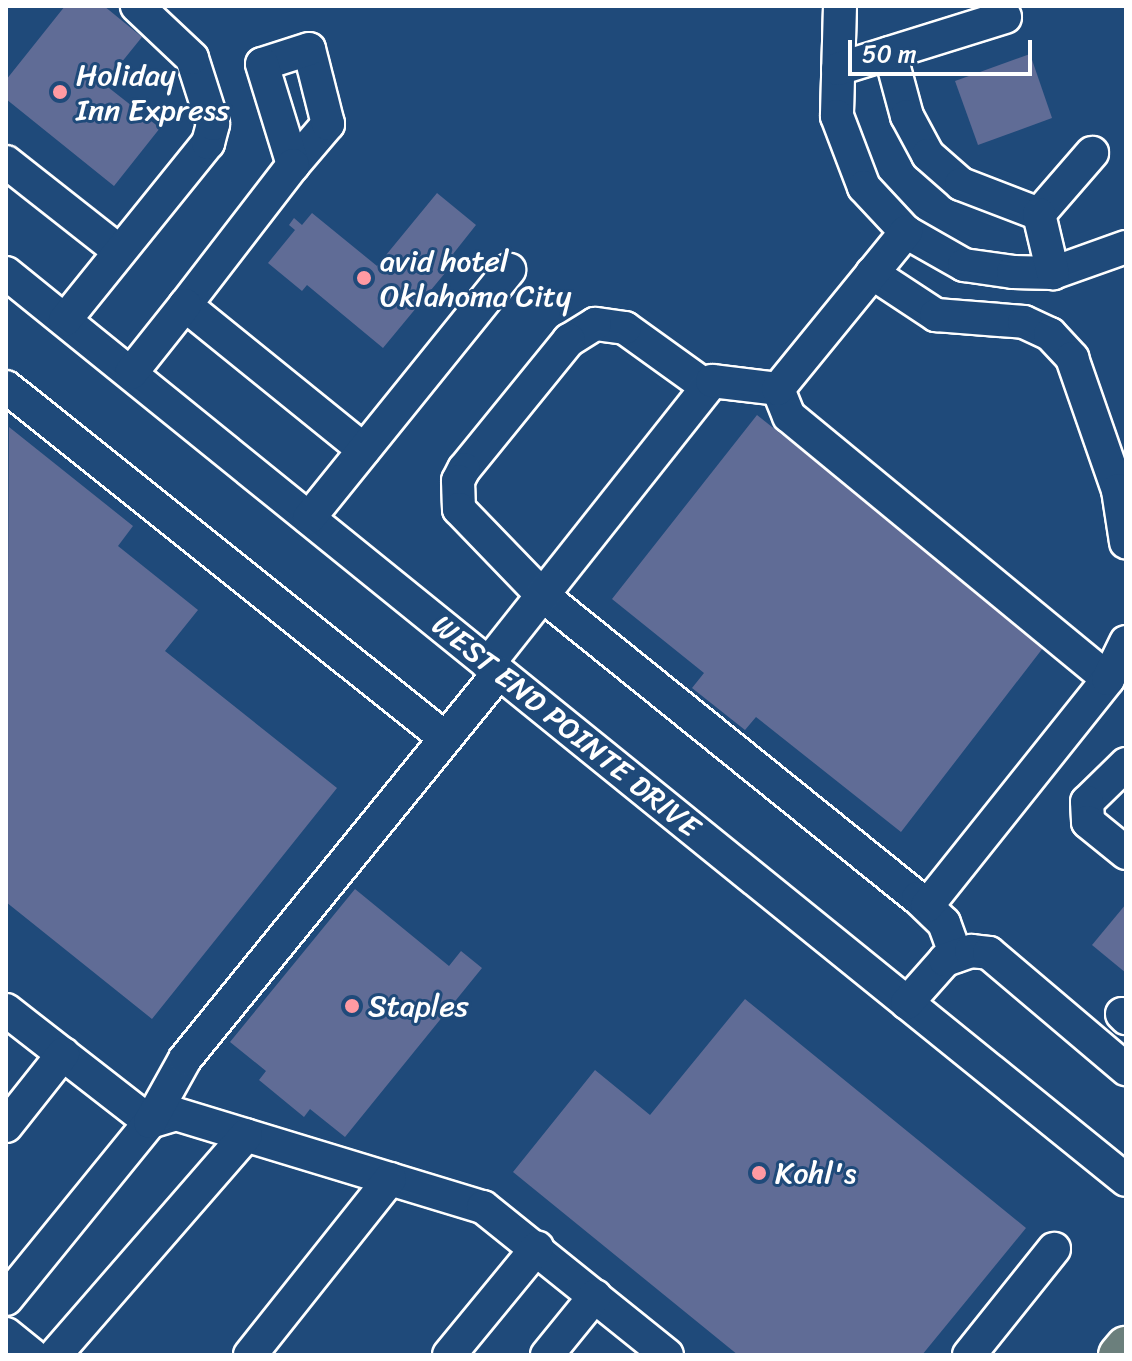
<!DOCTYPE html>
<html>
<head>
<meta charset="utf-8">
<style>
	body { margin:0 }
	#map { position:relative; width:1132px; height:1361px; overflow:hidden; background:#1f4a7a; font-family:Sriracha,sans-serif }
	div>[style] { position:absolute }
	[style*='--x'] { left:calc(var(--x)*1px); top:calc(var(--y)*1px); width:calc(var(--w)*1px); rotate:calc(var(--a)*1deg) }
	.building>* { inset:0; background:#606c96 }
	.roads { filter:drop-shadow(2px 0 #fff) drop-shadow(-2px 0 #fff) drop-shadow(0 2px #fff) drop-shadow(0 -2px #fff) }
	.minor>* { height:32px; margin:-16px; padding:0 16px; transform-origin:16px; border-radius:16px; background:#1f4a7a }
	.major>* { height:40px; margin:-20px; padding:0 20px; transform-origin:20px; border-radius:20px; background:#6b7f7c }
	.dots>* { width:22px; height:22px; translate:-50% -50%; box-sizing:border-box; border:4px solid #1f4a7a; border-radius:50% }
	span { translate:-50% -50%; white-space:nowrap; text-align:center; line-height:1.15; -webkit-text-stroke:6px #1f4a7a; paint-order:stroke }
	.poi-label { font-size:30px; color:#fff }
	.left { translate:0 -50%; text-align:left }
	.street-label { font-size:30px; color:#fff }
	.frame { position:absolute; inset:0; border:8px solid #fff; pointer-events:none }
	.scale { position:absolute; left:848px; top:40px; width:184px; height:36px; box-sizing:border-box; border:4px solid #fff; border-top:0; padding-left:10px; font-size:24px; line-height:28px; white-space:nowrap; color:#fff; -webkit-text-stroke:6px #1f4a7a; paint-order:stroke }
</style>
</head>
<body>
<div id="map">
	<div class="building">
		<div style="clip-path:polygon(65px 6px,104px 6px,142px 37px,104px 84px,160px 128px,114px 186px,6px 99px,6px 80px)"></div>
		<div style="clip-path:polygon(1030px 54px,1052px 118px,978px 145px,955px 81px)"></div>
		<div style="clip-path:polygon(437px 193px,476px 225px,453px 254px,462px 261px,454px 270px,450px 267px,383px 348px,307px 285px,302px 291px,268px 263px,295px 230px,289px 225px,294px 218px,302px 225px,312px 213px,377px 266px)"></div>
		<div style="clip-path:polygon(757px 415px,1046px 644px,901px 832px,756px 717px,745px 730px,692px 688px,704px 673px,612px 599px)"></div>
		<div style="clip-path:polygon(9px 427px,133px 526px,118px 546px,198px 610px,165px 651px,337px 788px,152px 1019px,6px 902px)"></div>
		<div style="clip-path:polygon(355px 889px,449px 966px,461px 951px,482px 968px,345px 1137px,310px 1109px,304px 1117px,259px 1080px,266px 1071px,230px 1042px)"></div>
		<div style="clip-path:polygon(1126px 904px,1126px 973px,1092px 945px)"></div>
		<div style="clip-path:polygon(745px 999px,1026px 1228px,922px 1355px,738px 1355px,513px 1172px,595px 1070px,650px 1115px)"></div>
	</div>
	<div class="roads">
		<div class="minor">
			<div style="--x:840;--y:6;--w:110;--a:91.6"></div>
			<div style="--x:837;--y:116;--w:76;--a:69.2"></div>
			<div style="--x:864;--y:187;--w:62;--a:47"></div>
			<div style="--x:906;--y:232;--w:67;--a:29.6"></div>
			<div style="--x:964;--y:265;--w:49;--a:8.1"></div>
			<div style="--x:1013;--y:272;--w:40;--a:1.4"></div>
			<div style="--x:1053;--y:273;--w:77;--a:-19.6"></div>
			<div style="--x:890;--y:53;--w:65;--a:74.9"></div>
			<div style="--x:907;--y:116;--w:44;--a:61.7"></div>
			<div style="--x:928;--y:155;--w:44;--a:41.3"></div>
			<div style="--x:961;--y:184;--w:84;--a:21"></div>
			<div style="--x:1039;--y:214;--w:81;--a:-49"></div>
			<div style="--x:838;--y:69;--w:175;--a:-17.3"></div>
			<div style="--x:6;--y:162;--w:142;--a:38.2"></div>
			<div style="--x:293;--y:165;--w:54;--a:-49.5"></div>
			<div style="--x:328;--y:124;--w:77;--a:-104.2"></div>
			<div style="--x:309;--y:49;--w:49;--a:162.3"></div>
			<div style="--x:262;--y:64;--w:106;--a:72.9"></div>
			<div style="--x:293;--y:165;--w:177;--a:127.6"></div>
			<div style="--x:185;--y:305;--w:230;--a:39"></div>
			<div style="--x:1039;--y:214;--w:61;--a:76.7"></div>
			<div style="--x:6;--y:273;--w:1441;--a:39"></div>
			<div style="--x:872;--y:273;--w:77;--a:33.3"></div>
			<div style="--x:936;--y:315;--w:88;--a:4.5"></div>
			<div style="--x:1024;--y:322;--w:29;--a:25"></div>
			<div style="--x:1050;--y:334;--w:33;--a:47"></div>
			<div style="--x:1072;--y:358;--w:140;--a:70.8"></div>
			<div style="--x:1118;--y:490;--w:53;--a:81.3"></div>
			<div style="--x:65;--y:320;--w:228;--a:-51.1"></div>
			<div style="--x:208;--y:143;--w:20;--a:-75"></div>
			<div style="--x:213;--y:124;--w:69;--a:-107.7"></div>
			<div style="--x:192;--y:58;--w:76;--a:-136.6"></div>
			<div style="--x:131;--y:373;--w:87;--a:-51.5"></div>
			<div style="--x:6;--y:387;--w:562;--a:38.64"></div>
			<div style="--x:707;--y:387;--w:101;--a:-144.3"></div>
			<div style="--x:625;--y:328;--w:30;--a:-172"></div>
			<div style="--x:595;--y:324;--w:31;--a:148"></div>
			<div style="--x:569;--y:340;--w:166;--a:129.1"></div>
			<div style="--x:464;--y:469;--w:13;--a:117"></div>
			<div style="--x:458;--y:481;--w:28;--a:88"></div>
			<div style="--x:459;--y:509;--w:120;--a:46"></div>
			<div style="--x:542;--y:595;--w:483;--a:38.9"></div>
			<div style="--x:918;--y:898;--w:36;--a:44"></div>
			<div style="--x:944;--y:923;--w:35;--a:70"></div>
			<div style="--x:778;--y:389;--w:29;--a:68"></div>
			<div style="--x:789;--y:416;--w:413;--a:39.5"></div>
			<div style="--x:309;--y:518;--w:319;--a:-51.1"></div>
			<div style="--x:488;--y:664;--w:361;--a:-51.6"></div>
			<div style="--x:712;--y:381;--w:66;--a:6.9"></div>
			<div style="--x:778;--y:389;--w:203;--a:-50.8"></div>
			<div style="--x:1126;--y:764;--w:54;--a:135.7"></div>
			<div style="--x:1087;--y:802;--w:20;--a:87"></div>
			<div style="--x:1088;--y:822;--w:49;--a:39.2"></div>
			<div style="--x:927;--y:906;--w:290;--a:-51.4"></div>
			<div style="--x:1108;--y:679;--w:41;--a:-64.1"></div>
			<div style="--x:907;--y:1003;--w:57;--a:-48.5"></div>
			<div style="--x:945;--y:960;--w:28;--a:-19"></div>
			<div style="--x:971;--y:951;--w:18;--a:6"></div>
			<div style="--x:989;--y:953;--w:180;--a:40.3"></div>
			<div style="--x:6;--y:1010;--w:182;--a:37.9"></div>
			<div style="--x:150;--y:1122;--w:228;--a:129.1"></div>
			<div style="--x:1122;--y:1014;--w:6;--a:45"></div>
			<div style="--x:150;--y:1122;--w:27;--a:-17"></div>
			<div style="--x:176;--y:1114;--w:321;--a:16.9"></div>
			<div style="--x:483;--y:1207;--w:236;--a:38.8"></div>
			<div style="--x:150;--y:1122;--w:72;--a:-60.9"></div>
			<div style="--x:185;--y:1059;--w:498;--a:-50.9"></div>
			<div style="--x:6;--y:1126;--w:92;--a:-51.6"></div>
			<div style="--x:6;--y:1334;--w:33;--a:39"></div>
			<div style="--x:55;--y:1355;--w:291;--a:-49"></div>
			<div style="--x:250;--y:1355;--w:225;--a:-51.5"></div>
			<div style="--x:449;--y:1355;--w:139;--a:-50.6"></div>
			<div style="--x:547;--y:1355;--w:76;--a:-50.9"></div>
			<div style="--x:969;--y:1355;--w:136;--a:-51.3"></div>
		</div>
		<div class="major">
			<div style="--x:1119;--y:1355;--w:11;--a:-49"></div>
		</div>
	</div>
	<div class="dots">
		<div style="left:60px;top:92px;background:#ff9aa2"></div>
		<div style="left:364px;top:278px;background:#ff9aa2"></div>
		<div style="left:352px;top:1006px;background:#ff9aa2"></div>
		<div style="left:759px;top:1173px;background:#ff9aa2"></div>
	</div>
	<div class="poi-label">
		<span class="left" style="left:76px;top:92px">Holiday<br>Inn Express</span>
		<span class="left" style="left:380px;top:278px">avid hotel<br>Oklahoma City</span>
		<span class="left" style="left:368px;top:1006px">Staples</span>
		<span class="left" style="left:775px;top:1173px">Kohl's</span>
	</div>
	<div class="street-label">
		<span style="left:566px;top:726px;rotate:39deg">WEST END POINTE DRIVE</span>
	</div>
	<div class="frame"></div>
	<div class="scale">50 m</div>
</div>
</body>
</html>
